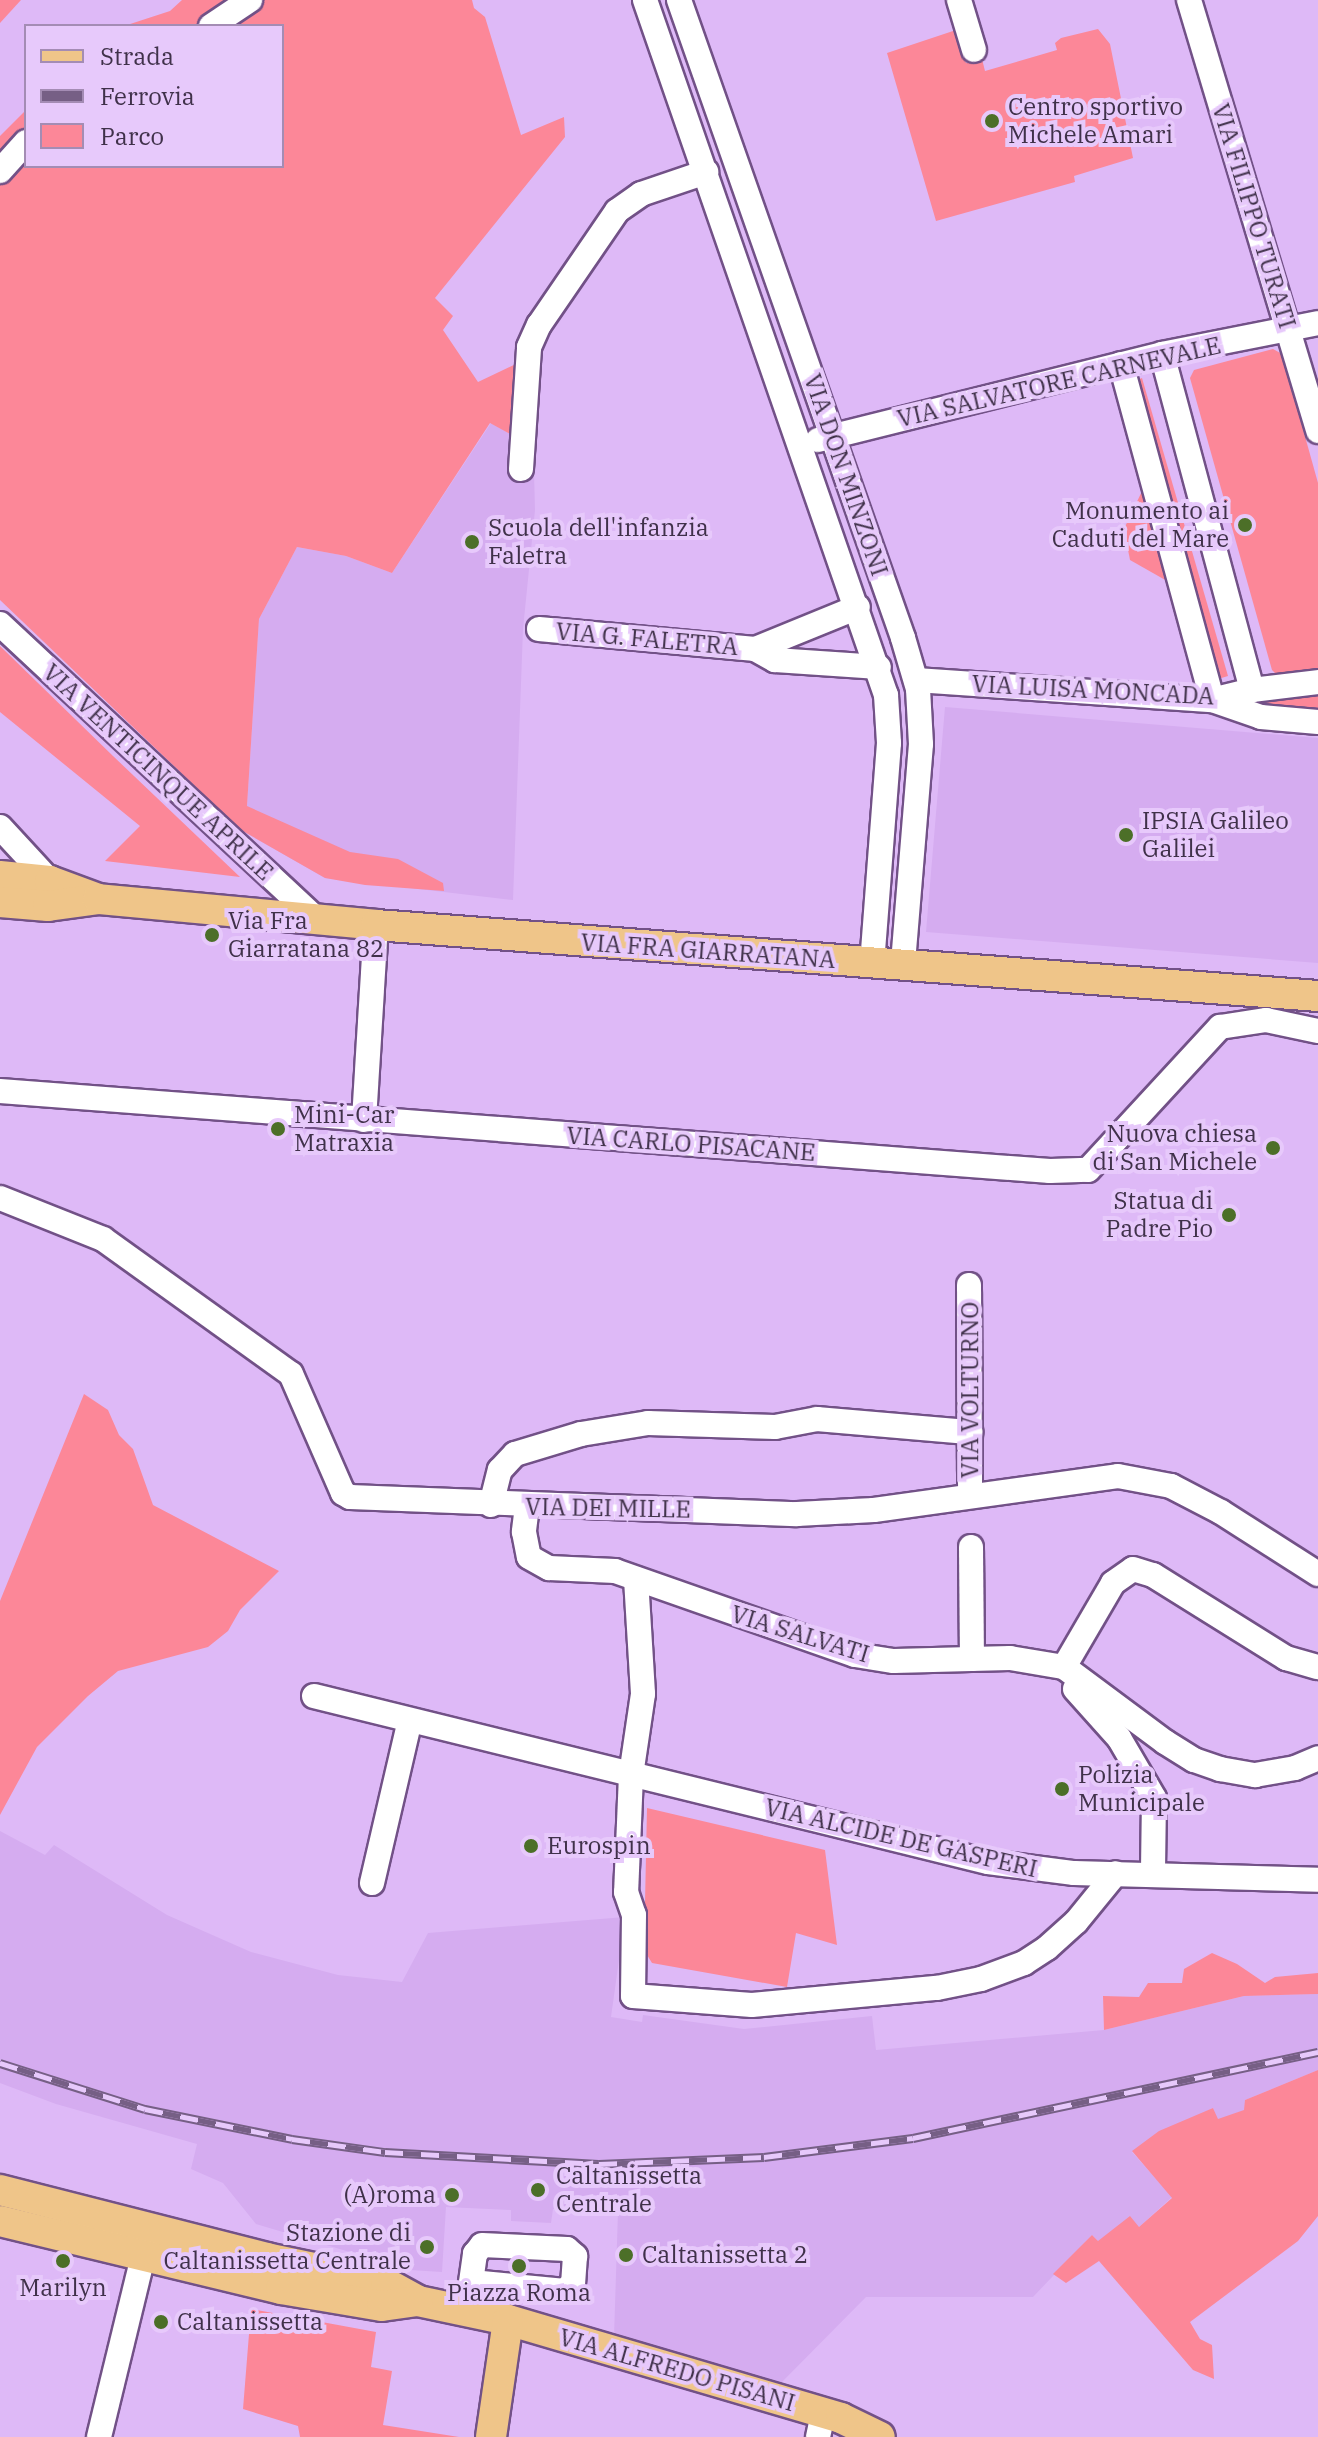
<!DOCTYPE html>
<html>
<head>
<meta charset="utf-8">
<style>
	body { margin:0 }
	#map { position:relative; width:1318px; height:2437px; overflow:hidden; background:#deb9f7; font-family:"IBM Plex Serif",serif }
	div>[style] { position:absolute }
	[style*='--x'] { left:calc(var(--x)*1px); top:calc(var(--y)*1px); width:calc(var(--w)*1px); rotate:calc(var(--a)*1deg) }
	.built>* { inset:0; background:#d5acf0 }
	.green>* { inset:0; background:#fc8798 }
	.roads { filter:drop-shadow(2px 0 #725187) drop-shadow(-2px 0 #725187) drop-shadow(0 2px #725187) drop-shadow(0 -2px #725187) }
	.minor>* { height:24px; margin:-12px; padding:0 12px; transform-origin:12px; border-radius:12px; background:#fff }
	.major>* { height:30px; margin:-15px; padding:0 15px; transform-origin:15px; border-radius:15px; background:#efc589 }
	.rail>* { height:9px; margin-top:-4.5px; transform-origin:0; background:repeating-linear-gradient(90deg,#e7c9fb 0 18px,#765f85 0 36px); box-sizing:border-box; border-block:2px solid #765f85 }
	.dots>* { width:22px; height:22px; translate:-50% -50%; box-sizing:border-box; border:4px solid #e7c9fb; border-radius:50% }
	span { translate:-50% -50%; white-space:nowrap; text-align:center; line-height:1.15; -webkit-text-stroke:8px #e7c9fb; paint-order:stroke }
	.poi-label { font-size:24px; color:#40314a }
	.left { translate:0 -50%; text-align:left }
	.right { translate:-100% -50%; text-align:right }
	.street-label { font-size:24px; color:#40314a }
	.legend { position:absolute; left:24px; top:24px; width:260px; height:144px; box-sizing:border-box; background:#e7c9fb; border:2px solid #a48cb4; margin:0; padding:10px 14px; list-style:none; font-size:24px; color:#40314a }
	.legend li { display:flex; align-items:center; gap:16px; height:40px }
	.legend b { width:40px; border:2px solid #a48cb4 }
</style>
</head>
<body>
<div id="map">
	<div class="built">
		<div style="clip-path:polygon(491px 423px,517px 438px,514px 471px,534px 472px,535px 510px,523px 629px,513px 900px,325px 878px,241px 830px,247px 806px,259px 619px,297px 547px,346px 556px,392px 573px)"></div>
		<div style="clip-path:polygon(945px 707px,1318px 738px,1318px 963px,926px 932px)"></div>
		<div style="clip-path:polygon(0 1831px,45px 1855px,54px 1845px,167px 1915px,251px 1952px,338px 1975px,402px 1982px,428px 1933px,625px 1917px,611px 2017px,642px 2022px,643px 2015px,744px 2029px,872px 2016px,876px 2050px,1104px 2030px,1244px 1996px,1318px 1994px,1318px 2070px,1245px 2100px,1245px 2110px,1218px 2120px,1213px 2108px,1132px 2152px,1172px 2197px,1139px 2227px,1098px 2241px,1092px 2235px,1033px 2297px,866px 2297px,779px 2385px,614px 2337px,618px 2211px,553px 2209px,551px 2223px,511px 2221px,511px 2210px,446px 2207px,442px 2272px,410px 2270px,256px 2224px,223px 2183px,191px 2169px,197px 2144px,56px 2104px,0 2083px)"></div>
	</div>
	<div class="green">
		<div style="clip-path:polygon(0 0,21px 0,0 23px)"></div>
		<div style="clip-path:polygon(182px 0,472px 0,474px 8px,485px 17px,521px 135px,564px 117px,565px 137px,435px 298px,453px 316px,443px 330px,478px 382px,518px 363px,517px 438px,490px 423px,392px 573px,346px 556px,297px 547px,259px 619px,247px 806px,350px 852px,398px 859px,443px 883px,444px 891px,365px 885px,325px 878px,241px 830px,0 600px,0 136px,26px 110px,26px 166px,282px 166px,282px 26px,124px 26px,170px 11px)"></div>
		<div style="clip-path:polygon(1098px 29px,1110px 44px,1133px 158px,1074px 176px,1075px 182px,936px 221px,887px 53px,956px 30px,966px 63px,982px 59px,985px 71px,1057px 50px,1055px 43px,1061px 38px)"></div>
		<div style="clip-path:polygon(1273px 349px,1282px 354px,1318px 483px,1318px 668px,1279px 677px,1272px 670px,1190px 378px,1194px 370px)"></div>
		<div style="clip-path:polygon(1142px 378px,1228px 676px,1218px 679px,1132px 382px)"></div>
		<div style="clip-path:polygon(1143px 489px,1170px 578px,1167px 581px,1130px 560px,1124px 529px)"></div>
		<div style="clip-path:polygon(0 646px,113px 756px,240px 877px,105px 861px,140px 826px,0 712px)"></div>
		<div style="clip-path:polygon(1318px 693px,1318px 708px,1243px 705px)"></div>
		<div style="clip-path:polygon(84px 1394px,108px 1410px,119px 1435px,133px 1449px,153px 1505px,279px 1571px,240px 1610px,228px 1631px,208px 1647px,118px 1671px,88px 1696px,37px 1747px,0 1815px,0 1601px)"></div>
		<div style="clip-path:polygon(647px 1808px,825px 1850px,837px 1945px,796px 1933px,787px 1987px,652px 1963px,644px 1950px)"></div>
		<div style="clip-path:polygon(1212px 1953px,1237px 1964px,1265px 1983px,1275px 1977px,1318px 1973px,1318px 1994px,1244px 1996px,1104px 2030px,1103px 1996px,1139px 1997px,1148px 1983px,1182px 1983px,1184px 1969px)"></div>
		<div style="clip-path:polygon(1318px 2070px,1318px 2216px,1298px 2241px,1190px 2322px,1200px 2339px,1212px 2345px,1214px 2379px,1193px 2370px,1099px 2261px,1066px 2283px,1053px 2274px,1092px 2235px,1098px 2241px,1130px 2216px,1139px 2227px,1172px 2198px,1132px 2151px,1159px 2131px,1213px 2108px,1218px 2119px,1244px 2110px,1245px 2100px)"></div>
		<div style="clip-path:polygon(251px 2309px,376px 2332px,371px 2367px,392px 2371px,383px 2425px,459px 2437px,300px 2437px,298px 2426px,243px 2409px)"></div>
	</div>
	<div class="roads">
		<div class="minor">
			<div style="--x:645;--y:0;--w:736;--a:70.88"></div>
			<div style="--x:886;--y:695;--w:48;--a:86.4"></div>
			<div style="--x:889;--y:743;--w:221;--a:94.4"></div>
			<div style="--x:679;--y:0;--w:676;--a:70.65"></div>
			<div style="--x:903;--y:638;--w:53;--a:73.6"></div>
			<div style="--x:918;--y:689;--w:55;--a:86.9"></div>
			<div style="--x:921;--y:744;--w:222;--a:94.7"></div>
			<div style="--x:959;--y:0;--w:52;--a:73.3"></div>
			<div style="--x:1189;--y:0;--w:450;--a:73.3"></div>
			<div style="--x:211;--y:26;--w:47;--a:-33.7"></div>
			<div style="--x:0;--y:171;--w:39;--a:-48"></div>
			<div style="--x:1162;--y:354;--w:348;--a:75"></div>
			<div style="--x:1121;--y:364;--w:348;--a:74.8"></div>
			<div style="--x:818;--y:440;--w:355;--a:-14"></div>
			<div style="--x:1162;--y:354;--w:159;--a:-11.2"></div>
			<div style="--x:521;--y:469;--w:122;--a:-86.2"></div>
			<div style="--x:529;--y:347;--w:24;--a:-66"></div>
			<div style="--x:539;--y:325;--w:138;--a:-55.6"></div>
			<div style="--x:617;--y:211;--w:29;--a:-35"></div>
			<div style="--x:641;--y:194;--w:69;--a:-18.7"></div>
			<div style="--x:0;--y:624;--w:434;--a:43"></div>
			<div style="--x:539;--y:629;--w:217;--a:5.3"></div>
			<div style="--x:755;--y:649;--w:23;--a:29"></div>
			<div style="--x:775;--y:660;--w:104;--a:3.9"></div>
			<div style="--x:755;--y:649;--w:111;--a:-22.2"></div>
			<div style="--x:916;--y:680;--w:297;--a:3.9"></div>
			<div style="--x:1212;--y:700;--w:41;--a:-14"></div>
			<div style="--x:1252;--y:690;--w:66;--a:-6.9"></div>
			<div style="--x:1212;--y:700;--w:52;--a:19.1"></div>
			<div style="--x:1261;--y:717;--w:57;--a:5"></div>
			<div style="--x:0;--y:827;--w:74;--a:47.2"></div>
			<div style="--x:0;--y:1091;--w:1053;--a:4.36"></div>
			<div style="--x:1050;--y:1171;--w:38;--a:-2"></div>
			<div style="--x:1088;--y:1170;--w:195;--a:-47.3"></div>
			<div style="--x:1220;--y:1027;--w:47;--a:-8.7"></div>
			<div style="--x:1266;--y:1020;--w:53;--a:11.9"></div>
			<div style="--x:364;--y:1120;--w:195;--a:-86.5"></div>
			<div style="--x:0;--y:1198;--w:111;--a:21.7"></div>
			<div style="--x:103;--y:1239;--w:231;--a:35.7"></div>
			<div style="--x:291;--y:1374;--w:130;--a:66.4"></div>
			<div style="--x:343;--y:1493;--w:8;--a:30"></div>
			<div style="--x:350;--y:1497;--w:447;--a:2.2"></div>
			<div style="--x:797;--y:1514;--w:77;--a:-3"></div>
			<div style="--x:874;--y:1510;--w:246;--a:-7.9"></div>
			<div style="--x:1118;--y:1476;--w:54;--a:10.7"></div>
			<div style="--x:1171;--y:1486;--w:56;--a:27.5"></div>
			<div style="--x:1221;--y:1512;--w:115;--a:32.6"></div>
			<div style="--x:969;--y:1285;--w:210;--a:89.7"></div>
			<div style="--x:491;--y:1505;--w:36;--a:-76"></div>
			<div style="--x:500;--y:1470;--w:22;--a:-47"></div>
			<div style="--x:515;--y:1454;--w:69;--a:-16.9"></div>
			<div style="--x:581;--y:1434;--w:68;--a:-9.3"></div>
			<div style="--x:648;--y:1423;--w:127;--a:1.8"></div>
			<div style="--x:775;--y:1427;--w:43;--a:-10.8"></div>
			<div style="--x:817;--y:1419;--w:154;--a:4.9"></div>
			<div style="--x:527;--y:1506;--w:26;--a:97"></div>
			<div style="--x:524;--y:1532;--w:25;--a:79"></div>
			<div style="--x:529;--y:1557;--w:23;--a:29"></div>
			<div style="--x:549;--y:1568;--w:66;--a:2.6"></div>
			<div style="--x:615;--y:1571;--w:254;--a:19.3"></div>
			<div style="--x:855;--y:1655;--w:39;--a:9"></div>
			<div style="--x:894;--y:1661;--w:116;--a:-1.5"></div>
			<div style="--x:1010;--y:1658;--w:55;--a:9.5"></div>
			<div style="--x:1064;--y:1667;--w:126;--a:36.6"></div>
			<div style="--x:1165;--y:1742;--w:34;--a:32"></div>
			<div style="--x:1194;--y:1760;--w:28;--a:19"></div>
			<div style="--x:1220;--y:1769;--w:36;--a:10"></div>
			<div style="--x:1255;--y:1775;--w:41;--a:-9.9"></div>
			<div style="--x:1295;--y:1768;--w:25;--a:-23"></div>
			<div style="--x:971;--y:1547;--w:112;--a:89.5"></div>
			<div style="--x:636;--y:1579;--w:115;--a:86.5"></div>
			<div style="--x:643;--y:1694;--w:82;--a:98.4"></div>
			<div style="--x:631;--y:1775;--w:117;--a:92.4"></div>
			<div style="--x:626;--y:1892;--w:24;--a:71"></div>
			<div style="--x:634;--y:1915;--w:81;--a:90.7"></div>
			<div style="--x:633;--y:1996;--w:119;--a:4.3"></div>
			<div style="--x:752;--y:2005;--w:186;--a:-5.3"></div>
			<div style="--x:937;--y:1988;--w:45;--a:-11.6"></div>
			<div style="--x:981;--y:1979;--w:46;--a:-20.4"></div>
			<div style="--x:1024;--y:1963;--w:27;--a:-33"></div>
			<div style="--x:1047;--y:1948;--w:39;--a:-42"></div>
			<div style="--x:1076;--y:1922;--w:63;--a:-50.8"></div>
			<div style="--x:1064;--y:1667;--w:97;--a:-59.7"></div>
			<div style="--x:1113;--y:1583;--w:24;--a:-35"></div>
			<div style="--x:1133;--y:1569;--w:21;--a:17"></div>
			<div style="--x:1153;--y:1575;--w:157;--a:32"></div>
			<div style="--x:1286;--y:1658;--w:33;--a:16"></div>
			<div style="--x:1075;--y:1689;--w:66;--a:48.1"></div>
			<div style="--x:1119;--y:1738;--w:69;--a:59.7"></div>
			<div style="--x:1154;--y:1798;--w:75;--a:90.8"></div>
			<div style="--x:314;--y:1696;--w:694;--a:13.84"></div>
			<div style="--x:988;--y:1862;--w:87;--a:7.3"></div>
			<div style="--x:1074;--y:1873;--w:244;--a:1.6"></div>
			<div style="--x:372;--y:1883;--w:167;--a:-76.9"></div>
			<div style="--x:467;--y:2310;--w:57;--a:-81.9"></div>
			<div style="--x:475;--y:2254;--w:11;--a:-52"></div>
			<div style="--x:482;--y:2245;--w:85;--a:2.7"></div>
			<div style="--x:567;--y:2249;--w:11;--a:41"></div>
			<div style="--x:575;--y:2256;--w:27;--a:94"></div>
			<div style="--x:573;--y:2283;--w:11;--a:135"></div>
			<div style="--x:565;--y:2291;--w:94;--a:-174.5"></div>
			<div style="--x:99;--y:2437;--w:185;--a:-76.3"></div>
			<div style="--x:818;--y:2437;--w:25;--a:-78"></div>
		</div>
		<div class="major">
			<div style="--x:0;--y:876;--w:50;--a:5.7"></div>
			<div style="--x:50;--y:881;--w:49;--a:20.3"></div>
			<div style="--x:0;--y:902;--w:48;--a:4.8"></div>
			<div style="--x:48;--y:906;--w:50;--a:-8"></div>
			<div style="--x:98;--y:899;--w:279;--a:5.3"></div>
			<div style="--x:376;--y:925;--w:945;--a:4.31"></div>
			<div style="--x:0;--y:2190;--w:275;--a:14.3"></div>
			<div style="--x:266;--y:2258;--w:123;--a:11.8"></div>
			<div style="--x:386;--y:2283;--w:37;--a:29"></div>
			<div style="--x:418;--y:2301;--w:92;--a:11.9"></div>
			<div style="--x:508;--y:2320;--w:347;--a:16.4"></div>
			<div style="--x:841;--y:2418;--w:43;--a:26"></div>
			<div style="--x:0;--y:2221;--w:289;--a:13.6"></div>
			<div style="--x:281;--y:2289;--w:102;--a:9.6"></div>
			<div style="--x:382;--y:2306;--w:36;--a:-8"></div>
			<div style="--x:491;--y:2437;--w:118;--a:-81.7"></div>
		</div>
	</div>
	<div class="rail">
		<div style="--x:0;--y:2063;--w:152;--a:17.6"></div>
		<div style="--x:145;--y:2109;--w:150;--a:11.5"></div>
		<div style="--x:292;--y:2139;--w:94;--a:8"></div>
		<div style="--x:385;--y:2152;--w:214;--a:3.2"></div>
		<div style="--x:599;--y:2164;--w:165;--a:-2.4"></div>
		<div style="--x:764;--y:2157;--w:150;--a:-7.3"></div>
		<div style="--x:913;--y:2138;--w:414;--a:-12"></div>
	</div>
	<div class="dots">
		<div style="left:992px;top:121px;background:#4c6f28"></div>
		<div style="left:1245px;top:525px;background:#4c6f28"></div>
		<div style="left:472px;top:542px;background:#4c6f28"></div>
		<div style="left:1126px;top:835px;background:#4c6f28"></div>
		<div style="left:212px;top:935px;background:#4c6f28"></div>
		<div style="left:278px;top:1129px;background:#4c6f28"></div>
		<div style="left:1273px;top:1148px;background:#4c6f28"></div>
		<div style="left:1229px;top:1215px;background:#4c6f28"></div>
		<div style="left:1062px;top:1789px;background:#4c6f28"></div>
		<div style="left:531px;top:1846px;background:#4c6f28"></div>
		<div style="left:538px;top:2190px;background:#4c6f28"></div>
		<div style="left:452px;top:2195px;background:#4c6f28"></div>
		<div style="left:427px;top:2247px;background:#4c6f28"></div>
		<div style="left:626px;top:2255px;background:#4c6f28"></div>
		<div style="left:63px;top:2261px;background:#4c6f28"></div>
		<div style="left:519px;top:2266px;background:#4c6f28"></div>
		<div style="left:161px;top:2322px;background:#4c6f28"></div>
	</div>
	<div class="poi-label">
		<span class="left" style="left:1008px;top:121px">Centro sportivo<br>Michele Amari</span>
		<span class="right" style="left:1229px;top:525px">Monumento ai<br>Caduti del Mare</span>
		<span class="left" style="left:488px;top:542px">Scuola dell'infanzia<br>Faletra</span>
		<span class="left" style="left:1142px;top:835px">IPSIA Galileo<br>Galilei</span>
		<span class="left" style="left:228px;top:935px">Via Fra<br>Giarratana 82</span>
		<span class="left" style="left:294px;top:1129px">Mini-Car<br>Matraxia</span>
		<span class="right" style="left:1257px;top:1148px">Nuova chiesa<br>di San Michele</span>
		<span class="right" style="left:1213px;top:1215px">Statua di<br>Padre Pio</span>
		<span class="left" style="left:1078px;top:1789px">Polizia<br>Municipale</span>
		<span class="left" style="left:547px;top:1846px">Eurospin</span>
		<span class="left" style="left:556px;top:2190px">Caltanissetta<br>Centrale</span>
		<span class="right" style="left:436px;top:2195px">(A)roma</span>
		<span class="right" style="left:411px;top:2247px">Stazione di<br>Caltanissetta Centrale</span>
		<span class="left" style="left:642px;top:2255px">Caltanissetta 2</span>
		<span style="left:63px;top:2288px">Marilyn</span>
		<span style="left:519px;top:2293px">Piazza Roma</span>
		<span class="left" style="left:177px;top:2322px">Caltanissetta</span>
	</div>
	<div class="street-label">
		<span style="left:1254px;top:216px;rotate:73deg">VIA FILIPPO TURATI</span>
		<span style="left:1059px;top:382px;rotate:-13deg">VIA SALVATORE CARNEVALE</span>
		<span style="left:846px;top:475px;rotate:71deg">VIA DON MINZONI</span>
		<span style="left:647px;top:639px;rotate:5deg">VIA G. FALETRA</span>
		<span style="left:1093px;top:690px;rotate:3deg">VIA LUISA MONCADA</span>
		<span style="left:158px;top:772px;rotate:43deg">VIA VENTICINQUE APRILE</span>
		<span style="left:708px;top:951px;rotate:4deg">VIA FRA GIARRATANA</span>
		<span style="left:691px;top:1144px;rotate:4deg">VIA CARLO PISACANE</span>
		<span style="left:970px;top:1390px;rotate:-90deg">VIA VOLTURNO</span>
		<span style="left:608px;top:1508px;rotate:1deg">VIA DEI MILLE</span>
		<span style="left:800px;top:1634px;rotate:17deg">VIA SALVATI</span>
		<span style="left:901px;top:1838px;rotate:13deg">VIA ALCIDE DE GASPERI</span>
		<span style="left:677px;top:2370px;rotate:16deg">VIA ALFREDO PISANI</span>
	</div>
	<ul class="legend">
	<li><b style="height:10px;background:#efc589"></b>Strada</li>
	<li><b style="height:10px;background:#765f85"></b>Ferrovia</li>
	<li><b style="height:22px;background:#fc8798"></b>Parco</li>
	</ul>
</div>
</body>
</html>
